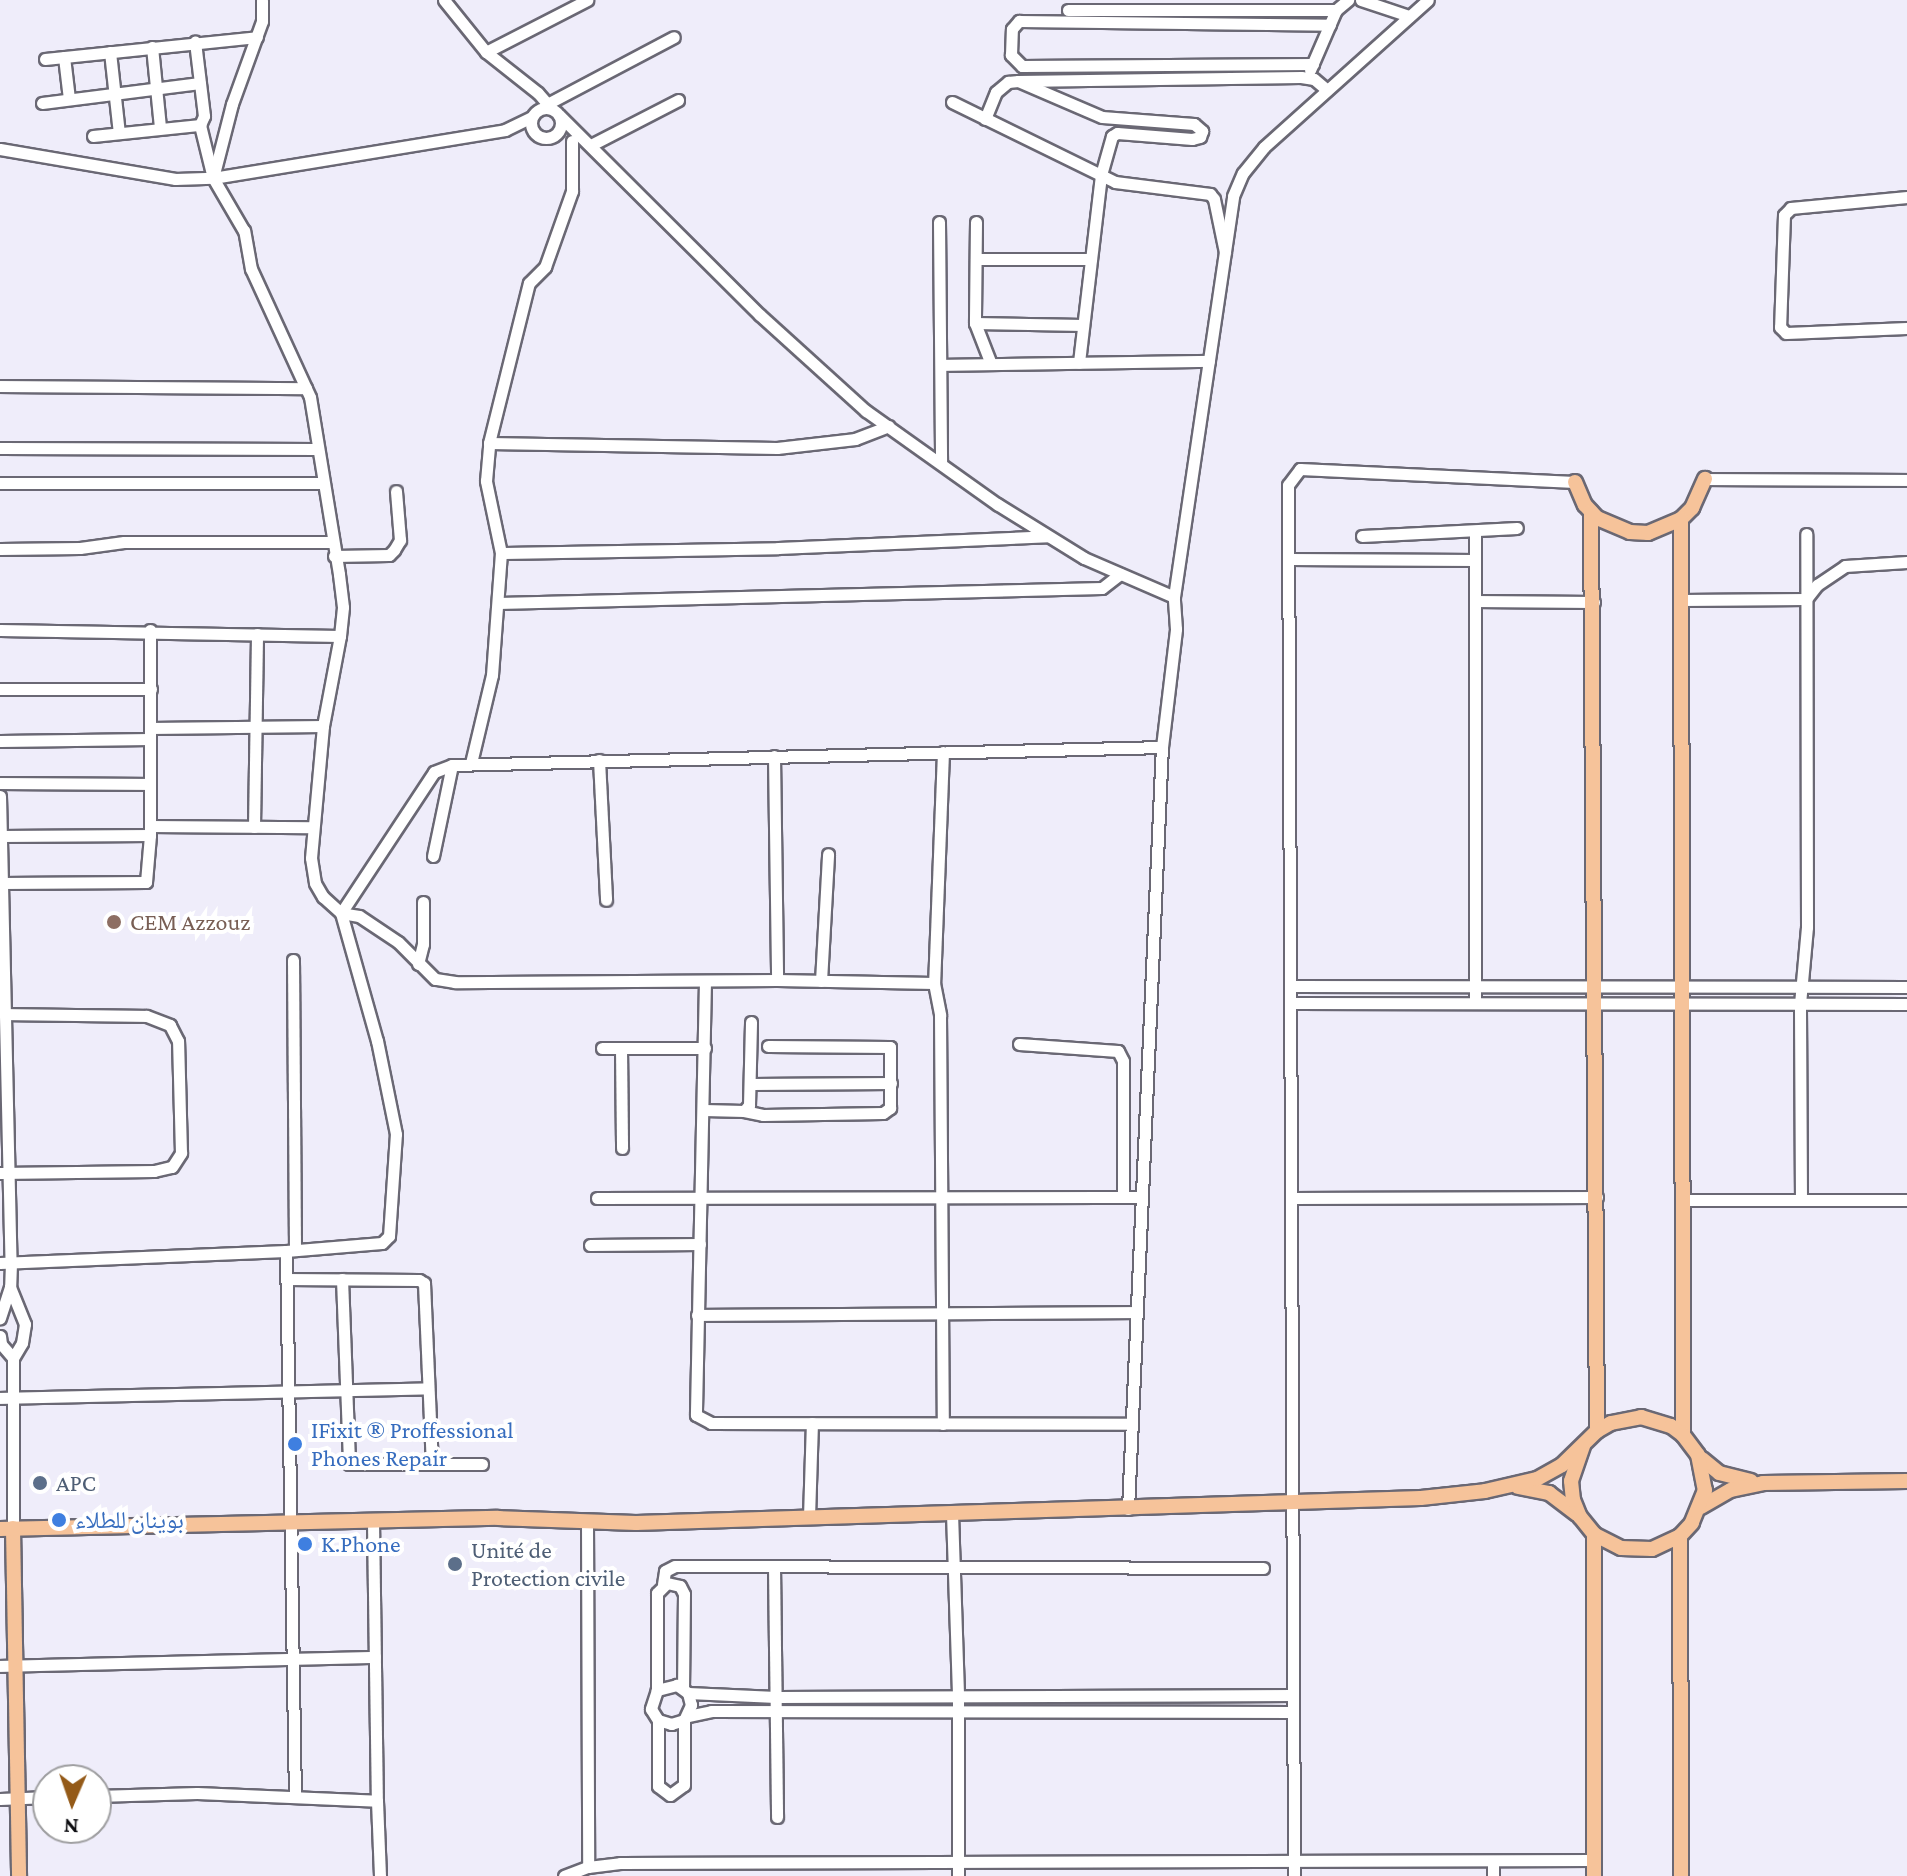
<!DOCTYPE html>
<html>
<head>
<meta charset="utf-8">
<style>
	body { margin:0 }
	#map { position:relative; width:1907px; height:1876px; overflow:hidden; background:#efedfa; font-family:"Crimson Pro","Noto Naskh Arabic",serif }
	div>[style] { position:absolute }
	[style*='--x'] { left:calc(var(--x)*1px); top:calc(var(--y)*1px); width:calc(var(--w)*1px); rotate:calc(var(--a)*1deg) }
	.roads { filter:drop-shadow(2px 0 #6a6874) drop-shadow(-2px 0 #6a6874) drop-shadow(0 2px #6a6874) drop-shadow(0 -2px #6a6874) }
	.minor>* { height:11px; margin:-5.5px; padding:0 5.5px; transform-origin:5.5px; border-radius:5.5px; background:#fff }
	.minor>.ring { margin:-5.5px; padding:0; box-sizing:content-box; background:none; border:11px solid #fff; border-radius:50% }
	.major>* { height:14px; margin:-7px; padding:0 7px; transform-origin:7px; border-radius:7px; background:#f6c39a }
	.dots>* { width:22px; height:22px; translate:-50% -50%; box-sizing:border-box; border:4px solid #fff; border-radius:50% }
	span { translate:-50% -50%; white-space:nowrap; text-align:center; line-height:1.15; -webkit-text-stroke:8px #fff; paint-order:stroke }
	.education-label { font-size:24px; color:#785e54 }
	.left { translate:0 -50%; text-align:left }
	.shop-label { font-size:24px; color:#366cbe }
	.service-label { font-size:24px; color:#4e5e75 }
	.north { position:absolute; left:32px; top:1764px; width:80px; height:80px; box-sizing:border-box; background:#fff; border:2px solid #9e9ea0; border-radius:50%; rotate:182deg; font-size:22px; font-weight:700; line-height:32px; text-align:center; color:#0d0d11 }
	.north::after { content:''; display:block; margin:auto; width:28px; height:36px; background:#945a18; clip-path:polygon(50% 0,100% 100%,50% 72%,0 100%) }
</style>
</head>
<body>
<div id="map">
	<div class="roads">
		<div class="minor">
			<div style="--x:444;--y:0;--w:67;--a:51.1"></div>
			<div style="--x:486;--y:52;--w:66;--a:38.3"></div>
			<div style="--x:538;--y:93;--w:21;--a:49"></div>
			<div style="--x:1361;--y:0;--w:51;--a:18.4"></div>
			<div style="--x:1068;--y:10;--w:268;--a:0"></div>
			<div style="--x:152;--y:47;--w:80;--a:84.3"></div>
			<div style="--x:110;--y:52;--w:81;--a:83.7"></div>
			<div style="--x:486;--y:52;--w:114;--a:-27.2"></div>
			<div style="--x:64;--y:57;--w:42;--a:83.2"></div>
			<div style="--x:45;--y:59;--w:213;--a:-5.9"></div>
			<div style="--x:1313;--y:64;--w:291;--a:179.6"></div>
			<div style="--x:1022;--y:66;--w:16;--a:-135"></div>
			<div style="--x:1011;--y:55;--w:26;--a:-88"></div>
			<div style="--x:1012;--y:29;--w:11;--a:-49"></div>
			<div style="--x:1019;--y:21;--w:311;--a:0.7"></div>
			<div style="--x:1310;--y:70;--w:65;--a:-66.6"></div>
			<div style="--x:1336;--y:10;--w:16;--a:-40"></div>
			<div style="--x:1018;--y:81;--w:91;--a:23.2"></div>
			<div style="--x:1102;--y:117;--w:92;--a:4.4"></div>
			<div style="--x:1194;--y:124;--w:11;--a:41"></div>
			<div style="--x:1202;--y:131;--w:6;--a:108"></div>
			<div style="--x:1200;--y:137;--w:8;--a:166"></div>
			<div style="--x:1192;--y:139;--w:75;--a:-175.4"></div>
			<div style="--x:1117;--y:133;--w:6;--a:149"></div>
			<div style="--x:1112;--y:136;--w:41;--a:105.8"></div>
			<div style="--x:1101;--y:175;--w:189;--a:96.7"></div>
			<div style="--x:952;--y:102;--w:182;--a:26.1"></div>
			<div style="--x:1115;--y:182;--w:96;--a:7.2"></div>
			<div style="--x:1210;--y:194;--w:6;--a:51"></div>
			<div style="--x:1214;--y:199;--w:54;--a:78.3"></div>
			<div style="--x:42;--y:103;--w:159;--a:-7.2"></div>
			<div style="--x:549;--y:103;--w:141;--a:-27.8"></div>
			<div class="ring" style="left:531px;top:108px;width:19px;height:19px"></div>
			<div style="--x:559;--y:115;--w:284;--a:44.9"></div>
			<div style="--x:760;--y:315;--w:143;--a:42.2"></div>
			<div style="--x:866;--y:411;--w:161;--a:35.4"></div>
			<div style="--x:997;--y:504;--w:102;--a:31.8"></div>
			<div style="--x:1084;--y:558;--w:98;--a:23.4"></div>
			<div style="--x:985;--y:119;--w:29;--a:-68"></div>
			<div style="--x:996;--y:92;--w:16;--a:-40"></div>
			<div style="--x:1008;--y:82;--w:10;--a:-6"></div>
			<div style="--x:1018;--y:81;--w:283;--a:-0.8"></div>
			<div style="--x:1301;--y:77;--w:13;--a:9"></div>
			<div style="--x:1314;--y:79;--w:17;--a:40"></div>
			<div style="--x:93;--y:136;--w:108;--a:-5.9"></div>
			<div style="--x:200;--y:125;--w:10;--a:-66"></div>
			<div style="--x:204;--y:116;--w:75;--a:-96.9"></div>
			<div style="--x:591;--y:145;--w:98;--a:-27.3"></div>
			<div style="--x:0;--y:149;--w:178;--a:9.7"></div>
			<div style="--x:175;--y:179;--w:38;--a:-2"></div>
			<div style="--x:213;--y:178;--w:296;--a:-9.3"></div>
			<div style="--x:505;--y:130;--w:30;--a:-26"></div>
			<div style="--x:214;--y:174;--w:72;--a:-75.6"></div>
			<div style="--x:232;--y:104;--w:88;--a:-70.1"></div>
			<div style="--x:262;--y:21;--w:21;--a:-90"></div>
			<div style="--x:1907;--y:197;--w:117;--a:174.6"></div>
			<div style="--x:1791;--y:208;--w:10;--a:135"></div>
			<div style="--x:1784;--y:215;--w:112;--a:92"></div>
			<div style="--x:1780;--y:327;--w:8;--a:45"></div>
			<div style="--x:1786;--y:333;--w:121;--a:-2.4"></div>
			<div style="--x:939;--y:222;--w:241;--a:89.5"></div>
			<div style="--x:976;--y:222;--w:101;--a:90.6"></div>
			<div style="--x:975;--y:323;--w:44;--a:68.7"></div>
			<div style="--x:976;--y:259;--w:115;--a:0"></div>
			<div style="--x:975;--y:323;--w:108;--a:1.1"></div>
			<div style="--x:941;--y:365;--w:268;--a:-0.9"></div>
			<div style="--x:0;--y:386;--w:306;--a:0.4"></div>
			<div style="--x:489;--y:443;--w:288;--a:1"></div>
			<div style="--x:777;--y:448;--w:79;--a:-6.6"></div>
			<div style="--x:855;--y:439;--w:36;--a:-21"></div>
			<div style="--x:0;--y:448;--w:318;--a:0.2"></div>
			<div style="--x:1705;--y:479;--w:202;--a:0.3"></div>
			<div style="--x:0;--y:483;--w:323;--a:0"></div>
			<div style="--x:1362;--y:536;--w:155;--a:-3"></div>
			<div style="--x:0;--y:549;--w:80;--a:-0.7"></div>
			<div style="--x:80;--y:548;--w:44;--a:-7.8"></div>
			<div style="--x:124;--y:542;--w:207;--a:0"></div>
			<div style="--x:501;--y:553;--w:277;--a:-1"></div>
			<div style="--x:778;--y:548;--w:270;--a:-2.5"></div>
			<div style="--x:334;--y:556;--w:55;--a:-1"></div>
			<div style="--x:389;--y:555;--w:7;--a:-45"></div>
			<div style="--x:394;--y:550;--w:12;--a:-59"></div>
			<div style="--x:400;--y:540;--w:49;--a:-94.7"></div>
			<div style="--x:1289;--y:559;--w:186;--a:0.3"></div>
			<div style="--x:1682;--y:600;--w:124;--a:-0.5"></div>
			<div style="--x:1806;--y:599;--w:18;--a:-52"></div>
			<div style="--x:1817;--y:585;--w:34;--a:-34"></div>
			<div style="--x:1845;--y:566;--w:62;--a:-3.7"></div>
			<div style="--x:1475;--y:601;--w:119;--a:0.5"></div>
			<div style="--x:498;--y:603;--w:604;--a:-1.42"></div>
			<div style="--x:1102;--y:588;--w:23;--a:-38"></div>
			<div style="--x:0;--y:630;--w:340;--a:1"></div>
			<div style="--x:340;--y:636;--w:29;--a:-84"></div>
			<div style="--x:343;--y:607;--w:33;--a:-97"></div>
			<div style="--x:339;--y:574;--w:179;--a:-99.3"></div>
			<div style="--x:310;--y:397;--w:141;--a:-114.7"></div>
			<div style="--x:251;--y:269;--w:39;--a:-100"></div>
			<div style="--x:244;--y:231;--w:61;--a:-120.3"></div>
			<div style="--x:213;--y:178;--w:55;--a:-103.8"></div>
			<div style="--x:0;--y:689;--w:151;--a:0"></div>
			<div style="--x:150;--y:728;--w:173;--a:-0.7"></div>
			<div style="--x:0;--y:741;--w:150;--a:-0.8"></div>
			<div style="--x:943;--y:752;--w:231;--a:92.2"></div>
			<div style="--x:934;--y:983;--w:33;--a:79"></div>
			<div style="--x:940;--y:1015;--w:409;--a:89.6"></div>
			<div style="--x:774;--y:756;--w:224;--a:89.2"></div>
			<div style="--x:599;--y:760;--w:140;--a:87.1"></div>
			<div style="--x:471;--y:763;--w:90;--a:-76.6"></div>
			<div style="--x:492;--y:675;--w:122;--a:-85.8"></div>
			<div style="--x:501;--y:553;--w:74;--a:-101.8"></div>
			<div style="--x:486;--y:481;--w:38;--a:-85"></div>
			<div style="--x:489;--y:443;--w:165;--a:-76"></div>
			<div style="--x:529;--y:283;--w:23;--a:-45"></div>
			<div style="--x:545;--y:267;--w:81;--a:-70.4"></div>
			<div style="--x:572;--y:191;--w:50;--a:-90"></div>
			<div style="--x:0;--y:783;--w:150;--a:0.4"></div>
			<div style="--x:0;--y:796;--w:467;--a:88.7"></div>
			<div style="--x:11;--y:1263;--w:24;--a:92"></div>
			<div style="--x:10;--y:1287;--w:33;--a:108"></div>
			<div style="--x:150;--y:826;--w:163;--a:0.4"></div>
			<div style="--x:254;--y:827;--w:193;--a:-89.1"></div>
			<div style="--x:1;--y:836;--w:149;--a:-0.4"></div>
			<div style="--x:433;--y:856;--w:93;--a:-78.2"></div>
			<div style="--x:2;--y:883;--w:144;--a:-0.4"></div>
			<div style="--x:146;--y:882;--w:47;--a:-85.1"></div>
			<div style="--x:150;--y:835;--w:205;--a:-90"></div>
			<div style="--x:293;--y:960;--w:290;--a:89.6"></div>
			<div style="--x:418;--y:964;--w:21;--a:-76"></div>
			<div style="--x:423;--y:944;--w:42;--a:-90"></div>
			<div style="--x:705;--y:981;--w:434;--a:91.2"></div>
			<div style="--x:696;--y:1415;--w:17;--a:28"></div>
			<div style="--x:711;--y:1423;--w:419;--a:0.1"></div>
			<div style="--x:821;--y:981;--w:127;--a:-86.8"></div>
			<div style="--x:934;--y:983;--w:157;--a:-178.9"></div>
			<div style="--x:777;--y:980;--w:322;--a:179.6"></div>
			<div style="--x:455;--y:982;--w:20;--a:-171"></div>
			<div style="--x:435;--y:979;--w:52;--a:-135"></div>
			<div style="--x:398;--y:942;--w:47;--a:-146.3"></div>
			<div style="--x:359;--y:916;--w:18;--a:-171"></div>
			<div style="--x:341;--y:913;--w:169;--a:-56.6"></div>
			<div style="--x:434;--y:772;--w:19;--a:-21"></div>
			<div style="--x:452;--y:765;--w:710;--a:-1.45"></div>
			<div style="--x:1291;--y:986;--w:616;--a:0.09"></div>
			<div style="--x:1291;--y:1003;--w:616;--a:0.09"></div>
			<div style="--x:1475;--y:1003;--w:472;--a:-90"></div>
			<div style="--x:1019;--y:1044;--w:99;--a:4"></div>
			<div style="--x:1118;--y:1051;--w:11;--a:63"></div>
			<div style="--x:1123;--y:1061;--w:136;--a:90"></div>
			<div style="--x:602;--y:1048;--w:103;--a:0"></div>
			<div style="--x:621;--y:1048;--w:100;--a:89.4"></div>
			<div style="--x:752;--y:1084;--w:139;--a:-0.4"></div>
			<div style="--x:704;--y:1110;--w:40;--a:1.4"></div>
			<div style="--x:744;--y:1111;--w:8;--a:-50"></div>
			<div style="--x:749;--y:1105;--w:83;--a:-88.6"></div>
			<div style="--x:744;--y:1111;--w:19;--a:12"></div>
			<div style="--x:763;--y:1115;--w:120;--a:-1"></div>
			<div style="--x:883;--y:1113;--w:9;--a:-36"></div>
			<div style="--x:890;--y:1108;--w:61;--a:-90"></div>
			<div style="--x:890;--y:1047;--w:122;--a:-179.5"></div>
			<div style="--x:0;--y:1173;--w:154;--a:-0.7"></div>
			<div style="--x:154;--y:1171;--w:18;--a:-13"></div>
			<div style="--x:172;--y:1167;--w:17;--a:-57"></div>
			<div style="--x:181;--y:1153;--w:112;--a:-91.5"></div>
			<div style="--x:178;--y:1041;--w:18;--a:-117"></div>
			<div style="--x:170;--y:1025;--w:26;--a:-159"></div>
			<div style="--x:146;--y:1016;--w:141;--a:-179.2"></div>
			<div style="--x:597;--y:1198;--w:545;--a:-0.11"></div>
			<div style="--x:1292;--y:1198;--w:305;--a:-0.2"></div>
			<div style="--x:1685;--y:1200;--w:222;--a:0"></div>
			<div style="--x:1801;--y:1200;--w:196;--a:-90.3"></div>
			<div style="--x:1800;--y:1004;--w:77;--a:-84.8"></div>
			<div style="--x:1807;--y:927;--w:393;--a:-90.1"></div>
			<div style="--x:590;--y:1245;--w:110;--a:-0.5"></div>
			<div style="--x:286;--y:1251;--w:96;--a:-4.8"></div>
			<div style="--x:382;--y:1243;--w:10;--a:-45"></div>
			<div style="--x:389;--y:1236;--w:102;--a:-86.1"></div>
			<div style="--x:396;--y:1134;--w:95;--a:-101.5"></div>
			<div style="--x:377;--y:1041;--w:133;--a:-105.7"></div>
			<div style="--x:341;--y:913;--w:24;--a:-138"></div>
			<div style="--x:323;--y:897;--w:16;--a:-120"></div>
			<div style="--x:315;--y:883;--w:25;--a:-99"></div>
			<div style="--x:311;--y:858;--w:133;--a:-84.8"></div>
			<div style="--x:323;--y:726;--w:92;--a:-79.3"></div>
			<div style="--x:0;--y:1263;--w:286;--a:-2.4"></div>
			<div style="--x:286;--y:1251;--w:546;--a:89.06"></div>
			<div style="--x:286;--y:1279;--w:133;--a:0.4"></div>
			<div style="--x:419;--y:1280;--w:6;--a:31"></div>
			<div style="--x:424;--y:1283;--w:181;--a:87.5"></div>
			<div style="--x:342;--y:1279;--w:185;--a:87.8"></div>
			<div style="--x:349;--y:1464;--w:133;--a:0"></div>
			<div style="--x:10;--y:1287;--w:40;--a:68"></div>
			<div style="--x:25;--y:1324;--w:19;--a:99"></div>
			<div style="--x:22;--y:1343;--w:17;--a:121"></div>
			<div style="--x:13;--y:1358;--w:170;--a:90"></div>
			<div style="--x:697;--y:1315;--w:439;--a:-0.4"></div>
			<div style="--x:0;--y:1336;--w:8;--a:83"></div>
			<div style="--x:1;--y:1344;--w:18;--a:49"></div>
			<div style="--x:0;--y:1398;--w:428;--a:-1.3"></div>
			<div style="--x:1128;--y:1509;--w:763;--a:-87.45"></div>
			<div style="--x:1162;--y:747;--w:119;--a:-83.2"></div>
			<div style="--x:1176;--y:629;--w:32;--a:-94"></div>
			<div style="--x:1174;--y:597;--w:405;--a:-81.6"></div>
			<div style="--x:1233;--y:196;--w:25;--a:-67"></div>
			<div style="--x:1243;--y:173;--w:33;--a:-51"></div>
			<div style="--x:1264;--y:147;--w:220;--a:-41.9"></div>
			<div style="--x:952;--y:1513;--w:183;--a:88.1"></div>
			<div style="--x:958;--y:1696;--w:180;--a:90"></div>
			<div style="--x:809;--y:1517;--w:94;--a:-88.2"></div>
			<div style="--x:587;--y:1521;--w:346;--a:89.8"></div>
			<div style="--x:373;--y:1522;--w:279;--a:89.2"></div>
			<div style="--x:774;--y:1566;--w:251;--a:89.3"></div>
			<div style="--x:663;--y:1584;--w:13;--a:-81"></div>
			<div style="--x:665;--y:1571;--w:11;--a:-27"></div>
			<div style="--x:675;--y:1566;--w:588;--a:0.19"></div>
			<div style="--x:0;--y:1666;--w:375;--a:-1.4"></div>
			<div style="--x:657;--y:1690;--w:97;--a:-90"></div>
			<div style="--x:657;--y:1593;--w:14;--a:-45"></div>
			<div style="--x:667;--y:1583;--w:13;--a:13"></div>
			<div style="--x:680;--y:1586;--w:9;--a:63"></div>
			<div style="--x:684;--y:1594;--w:94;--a:90.6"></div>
			<div style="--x:688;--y:1693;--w:88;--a:2.6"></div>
			<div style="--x:776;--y:1697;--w:517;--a:-0.22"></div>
			<div style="--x:688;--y:1716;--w:24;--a:-12"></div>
			<div style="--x:711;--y:1711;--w:582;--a:0.1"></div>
			<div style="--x:658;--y:1720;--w:66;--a:90"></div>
			<div style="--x:658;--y:1786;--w:15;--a:37"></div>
			<div style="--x:670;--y:1795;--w:17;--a:-36"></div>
			<div style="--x:684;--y:1785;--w:65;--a:-90"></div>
			<div style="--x:684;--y:1720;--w:17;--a:-65"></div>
			<div style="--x:691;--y:1705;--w:12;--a:-104"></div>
			<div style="--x:688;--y:1693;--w:14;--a:-144"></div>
			<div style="--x:677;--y:1685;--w:21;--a:166"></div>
			<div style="--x:657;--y:1690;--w:20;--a:108"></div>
			<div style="--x:651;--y:1709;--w:13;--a:58"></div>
			<div style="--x:658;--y:1720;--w:14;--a:17"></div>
			<div style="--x:671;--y:1724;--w:14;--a:-17"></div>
			<div style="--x:96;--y:1796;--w:101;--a:-1.7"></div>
			<div style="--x:197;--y:1793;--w:180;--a:2.5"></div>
			<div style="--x:377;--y:1801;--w:75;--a:87.7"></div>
			<div style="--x:0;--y:1799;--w:48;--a:-2.4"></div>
			<div style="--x:1493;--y:1861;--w:15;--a:90"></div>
			<div style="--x:564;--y:1876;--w:26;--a:-21"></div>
			<div style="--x:588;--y:1867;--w:32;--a:-7"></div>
			<div style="--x:620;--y:1863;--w:973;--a:-0.18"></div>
			<div style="--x:1294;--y:1876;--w:1391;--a:-90.25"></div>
			<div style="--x:1288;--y:485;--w:20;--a:-53"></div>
			<div style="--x:1300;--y:469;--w:275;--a:2.7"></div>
		</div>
		<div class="major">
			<div style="--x:1575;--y:482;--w:25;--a:67"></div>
			<div style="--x:1585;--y:505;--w:18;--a:47"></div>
			<div style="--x:1597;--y:518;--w:36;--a:23"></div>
			<div style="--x:1630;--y:532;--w:18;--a:3"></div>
			<div style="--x:1648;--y:533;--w:36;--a:-23"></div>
			<div style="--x:1681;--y:519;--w:16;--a:-45"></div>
			<div style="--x:1692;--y:508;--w:32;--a:-66"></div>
			<div style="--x:1591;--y:512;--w:919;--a:89.63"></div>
			<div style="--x:1681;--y:519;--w:916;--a:89.87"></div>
			<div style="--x:1702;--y:1459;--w:22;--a:39"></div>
			<div style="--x:1719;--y:1473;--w:33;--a:14"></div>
			<div style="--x:1518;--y:1487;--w:32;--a:11"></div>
			<div style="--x:1549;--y:1493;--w:35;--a:37"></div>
			<div style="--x:1701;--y:1507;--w:34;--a:-30"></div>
			<div style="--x:1731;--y:1490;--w:33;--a:-12"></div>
			<div style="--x:1763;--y:1483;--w:144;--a:-0.8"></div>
			<div style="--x:13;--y:1528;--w:348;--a:89"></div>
			<div style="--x:0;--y:1529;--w:498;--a:-1.3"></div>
			<div style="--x:498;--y:1518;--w:138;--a:2.1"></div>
			<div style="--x:636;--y:1523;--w:785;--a:-1.82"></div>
			<div style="--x:1421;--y:1498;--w:64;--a:-6.2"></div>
			<div style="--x:1485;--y:1491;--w:53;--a:-13"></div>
			<div style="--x:1537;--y:1479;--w:29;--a:-29"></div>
			<div style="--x:1562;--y:1465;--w:49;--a:-44.2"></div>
			<div style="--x:1597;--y:1431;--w:16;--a:-30"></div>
			<div style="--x:1611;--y:1423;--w:31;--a:-11"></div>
			<div style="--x:1641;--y:1417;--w:31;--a:17"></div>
			<div style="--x:1671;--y:1426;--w:15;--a:37"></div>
			<div style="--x:1683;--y:1435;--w:25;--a:53"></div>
			<div style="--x:1698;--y:1455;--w:36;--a:79"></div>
			<div style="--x:1705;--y:1490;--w:35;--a:112"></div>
			<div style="--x:1692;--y:1523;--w:18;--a:133"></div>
			<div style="--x:1680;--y:1536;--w:31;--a:155"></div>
			<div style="--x:1652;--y:1549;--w:31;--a:-178"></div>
			<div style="--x:1621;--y:1548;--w:30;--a:-153"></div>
			<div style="--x:1594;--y:1534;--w:22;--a:-129"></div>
			<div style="--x:1580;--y:1517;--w:18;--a:-112"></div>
			<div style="--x:1573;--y:1500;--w:19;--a:-96"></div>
			<div style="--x:1571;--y:1481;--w:37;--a:-71"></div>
			<div style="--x:1680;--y:1536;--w:340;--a:89.8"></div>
			<div style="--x:1594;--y:1876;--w:342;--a:-90"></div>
		</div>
	</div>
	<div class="dots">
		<div style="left:114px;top:922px;background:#8d6e63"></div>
		<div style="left:295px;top:1444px;background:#3f7fe0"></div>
		<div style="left:40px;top:1483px;background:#5c6f8a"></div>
		<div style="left:59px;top:1520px;background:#3f7fe0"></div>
		<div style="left:305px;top:1544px;background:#3f7fe0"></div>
		<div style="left:455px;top:1564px;background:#5c6f8a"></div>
	</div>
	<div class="education-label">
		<span class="left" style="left:130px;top:922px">CEM Azzouz</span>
	</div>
	<div class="shop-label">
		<span class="left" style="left:311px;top:1444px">IFixit ® Proffessional<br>Phones Repair</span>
		<span class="left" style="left:75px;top:1520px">بوينان للطلاء</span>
		<span class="left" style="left:321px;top:1544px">K.Phone</span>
	</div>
	<div class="service-label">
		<span class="left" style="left:56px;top:1483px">APC</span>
		<span class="left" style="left:471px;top:1564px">Unité de<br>Protection civile</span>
	</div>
	<div class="north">N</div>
</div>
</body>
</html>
